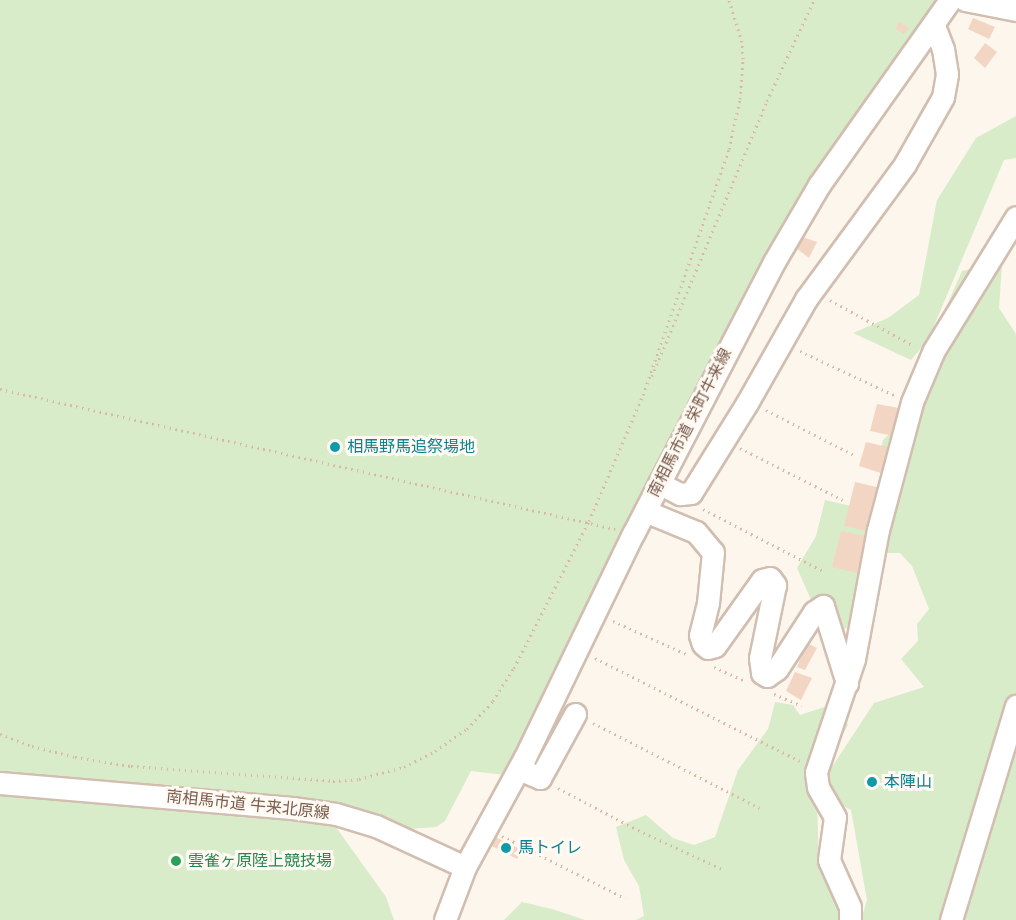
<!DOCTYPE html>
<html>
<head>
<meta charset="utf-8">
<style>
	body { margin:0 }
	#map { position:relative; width:1016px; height:920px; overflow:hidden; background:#fdf6ec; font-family:"Varela Round","Noto Sans JP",sans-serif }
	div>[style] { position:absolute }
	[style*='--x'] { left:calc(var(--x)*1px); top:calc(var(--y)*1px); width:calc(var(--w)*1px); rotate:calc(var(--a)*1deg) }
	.green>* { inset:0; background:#d8ecc9 }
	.building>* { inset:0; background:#f3d5c3 }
	.path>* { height:3px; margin-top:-1.5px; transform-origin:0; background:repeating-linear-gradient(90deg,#d9b8a5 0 1.5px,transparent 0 6px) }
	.roads { filter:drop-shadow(2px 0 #d1beb0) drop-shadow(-2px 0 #d1beb0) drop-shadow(0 2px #d1beb0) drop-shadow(0 -2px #d1beb0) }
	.minor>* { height:21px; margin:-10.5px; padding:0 10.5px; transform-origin:10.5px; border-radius:10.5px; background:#fff }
	.dots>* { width:16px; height:16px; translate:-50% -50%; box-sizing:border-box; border:3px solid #fffaf3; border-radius:50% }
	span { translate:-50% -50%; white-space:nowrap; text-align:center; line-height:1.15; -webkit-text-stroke:6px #fffaf3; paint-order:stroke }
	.street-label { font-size:16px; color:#7a5c4d }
	.culture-label { font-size:16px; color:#0d838f }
	.left { translate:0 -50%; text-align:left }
	.leisure-label { font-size:16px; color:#27864d }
</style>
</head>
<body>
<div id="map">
	<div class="green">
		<div style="clip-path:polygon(0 0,938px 0,814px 177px,505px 775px,471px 771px,445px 821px,436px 827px,408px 829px,341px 804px,0 772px)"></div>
		<div style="clip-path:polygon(1016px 116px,1016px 158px,1004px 160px,928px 340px,911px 360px,853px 333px,888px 318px,919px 295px,937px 200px,976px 138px)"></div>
		<div style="clip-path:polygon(997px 263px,1002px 265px,999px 308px,1016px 334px,1016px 920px,861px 920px,867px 900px,851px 810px,834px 801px,825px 789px,828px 773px,874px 703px,924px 687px,901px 659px,918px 641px,917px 624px,929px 609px,912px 566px,900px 553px,887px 553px,880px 540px,882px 483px,879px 461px,883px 440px,914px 410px,923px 360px,962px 271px)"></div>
		<div style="clip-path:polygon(825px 500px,864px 509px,877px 524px,852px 622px,843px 631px,823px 627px,797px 568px,816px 536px)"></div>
		<div style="clip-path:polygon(775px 702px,793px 705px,800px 715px,836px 703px,848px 725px,834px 750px,817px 800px,819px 865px,837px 899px,841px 920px,636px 920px,644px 916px,639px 886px,624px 860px,616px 827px,646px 815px,673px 838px,694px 845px,715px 837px,738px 770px,768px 729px)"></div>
		<div style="clip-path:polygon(0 778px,333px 823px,386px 897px,394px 920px,0 920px)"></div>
		<div style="clip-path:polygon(522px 902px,552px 909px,585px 920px,504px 920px)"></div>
	</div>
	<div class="building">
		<div style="clip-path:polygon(973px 18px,995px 27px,989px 39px,968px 29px)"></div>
		<div style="clip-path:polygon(899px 22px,909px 28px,904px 34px,896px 29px)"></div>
		<div style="clip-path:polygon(985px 43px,997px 52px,985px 68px,974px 58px)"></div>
		<div style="clip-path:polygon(803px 237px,817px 242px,809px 258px,796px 248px)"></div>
		<div style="clip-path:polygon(877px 404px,899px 408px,893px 436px,870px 431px)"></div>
		<div style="clip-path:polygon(866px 442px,892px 448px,884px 474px,859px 466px)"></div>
		<div style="clip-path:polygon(855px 482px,881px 488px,871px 532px,844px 526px)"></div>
		<div style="clip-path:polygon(841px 531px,869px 537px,862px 574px,832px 567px)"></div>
		<div style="clip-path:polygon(807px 643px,817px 648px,805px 670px,797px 667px)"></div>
		<div style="clip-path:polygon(795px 672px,812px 678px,801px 700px,786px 691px)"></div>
		<div style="clip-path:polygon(495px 837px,522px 850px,517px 859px,490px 845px)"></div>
	</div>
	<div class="path">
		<div style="--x:830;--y:300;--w:96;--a:28.7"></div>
		<div style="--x:800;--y:351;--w:104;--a:25.1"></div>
		<div style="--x:652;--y:376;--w:298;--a:-67.3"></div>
		<div style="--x:767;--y:101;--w:111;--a:-65"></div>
		<div style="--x:0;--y:389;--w:631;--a:12.82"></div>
		<div style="--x:766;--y:410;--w:101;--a:27.1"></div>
		<div style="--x:740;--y:448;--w:115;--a:26.8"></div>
		<div style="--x:703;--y:509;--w:135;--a:27.3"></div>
		<div style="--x:613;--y:621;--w:80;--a:24.3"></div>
		<div style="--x:595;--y:658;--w:229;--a:26.7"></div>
		<div style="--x:714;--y:667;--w:32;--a:24"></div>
		<div style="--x:774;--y:694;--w:30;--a:23"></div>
		<div style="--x:593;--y:723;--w:187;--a:27"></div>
		<div style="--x:0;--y:734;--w:34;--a:21"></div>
		<div style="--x:32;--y:746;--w:44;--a:14.3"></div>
		<div style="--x:75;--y:757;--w:57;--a:9.1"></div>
		<div style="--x:131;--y:766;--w:203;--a:4.2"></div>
		<div style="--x:333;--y:781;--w:26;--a:-4"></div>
		<div style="--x:359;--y:779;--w:47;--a:-14.9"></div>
		<div style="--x:404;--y:767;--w:35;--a:-27"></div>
		<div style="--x:435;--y:751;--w:39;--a:-35"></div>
		<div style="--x:467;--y:729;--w:38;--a:-47"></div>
		<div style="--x:493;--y:701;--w:39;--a:-58"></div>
		<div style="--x:514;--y:668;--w:165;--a:-63"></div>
		<div style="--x:589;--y:521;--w:137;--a:-66.8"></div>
		<div style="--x:643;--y:395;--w:261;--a:-70.7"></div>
		<div style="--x:729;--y:149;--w:51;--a:-77.6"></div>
		<div style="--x:740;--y:99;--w:40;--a:-85.7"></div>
		<div style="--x:743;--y:59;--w:17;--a:-93"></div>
		<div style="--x:742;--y:42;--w:44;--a:-107.2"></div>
		<div style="--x:558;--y:788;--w:90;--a:27.7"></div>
		<div style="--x:638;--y:830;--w:95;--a:24.9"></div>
		<div style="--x:502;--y:836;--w:138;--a:26.8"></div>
	</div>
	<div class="roads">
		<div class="minor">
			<div style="--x:965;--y:0;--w:52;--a:11.1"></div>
			<div style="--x:659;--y:483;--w:24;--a:28"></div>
			<div style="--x:680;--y:494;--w:11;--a:-5"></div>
			<div style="--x:691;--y:493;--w:106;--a:-58.1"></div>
			<div style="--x:747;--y:403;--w:120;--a:-60.4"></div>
			<div style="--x:806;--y:299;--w:167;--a:-53.7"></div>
			<div style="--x:905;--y:164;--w:77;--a:-60.4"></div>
			<div style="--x:943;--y:97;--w:23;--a:-80"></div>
			<div style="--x:947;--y:74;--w:25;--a:-99"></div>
			<div style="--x:943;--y:49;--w:25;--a:-111"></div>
			<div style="--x:645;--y:511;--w:55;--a:22.4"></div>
			<div style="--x:696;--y:532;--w:26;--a:50"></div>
			<div style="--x:713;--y:552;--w:51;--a:95.6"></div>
			<div style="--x:708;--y:603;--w:33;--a:104"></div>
			<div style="--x:700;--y:635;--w:9;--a:72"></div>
			<div style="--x:703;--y:644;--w:6;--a:39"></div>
			<div style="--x:708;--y:648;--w:7;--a:-16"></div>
			<div style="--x:715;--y:646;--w:81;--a:-54.5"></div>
			<div style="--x:762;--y:580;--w:8;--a:-14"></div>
			<div style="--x:770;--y:578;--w:9;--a:54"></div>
			<div style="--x:775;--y:585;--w:75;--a:101.6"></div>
			<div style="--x:760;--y:658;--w:15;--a:82"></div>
			<div style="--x:762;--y:673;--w:6;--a:31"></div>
			<div style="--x:767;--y:676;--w:12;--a:-35"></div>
			<div style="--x:777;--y:669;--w:68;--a:-57"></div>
			<div style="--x:814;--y:612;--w:11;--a:-34"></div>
			<div style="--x:823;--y:606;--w:81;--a:72.7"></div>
			<div style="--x:519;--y:769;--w:23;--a:23"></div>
			<div style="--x:540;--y:778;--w:73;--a:-61.3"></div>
			<div style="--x:0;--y:783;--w:293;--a:4.9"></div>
			<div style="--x:292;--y:808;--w:44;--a:7.8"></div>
			<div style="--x:336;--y:814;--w:42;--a:16.7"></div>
			<div style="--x:376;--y:826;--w:98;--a:24.7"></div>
			<div style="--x:465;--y:867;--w:57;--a:110.7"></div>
			<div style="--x:465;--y:867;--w:125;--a:-61.4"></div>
			<div style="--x:525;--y:757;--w:248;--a:-64.2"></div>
			<div style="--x:633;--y:534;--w:306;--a:-62.6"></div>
			<div style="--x:774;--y:262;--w:89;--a:-59.7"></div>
			<div style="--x:819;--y:185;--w:227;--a:-54.7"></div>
			<div style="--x:850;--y:920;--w:13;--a:-90"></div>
			<div style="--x:850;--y:907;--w:51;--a:-114.1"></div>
			<div style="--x:829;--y:860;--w:43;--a:-82.1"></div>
			<div style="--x:835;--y:817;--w:34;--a:-120"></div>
			<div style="--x:818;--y:787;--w:15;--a:-98"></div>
			<div style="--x:816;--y:772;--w:119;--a:-71.4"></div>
			<div style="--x:854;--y:659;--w:131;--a:-79.5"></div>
			<div style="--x:878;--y:530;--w:132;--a:-75.1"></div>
			<div style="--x:912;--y:402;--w:56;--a:-67.1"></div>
			<div style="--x:934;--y:350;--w:156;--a:-58.3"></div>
			<div style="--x:951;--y:920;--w:224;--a:-73.1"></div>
		</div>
	</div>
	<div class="dots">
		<div style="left:335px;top:447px;background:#0f9aa8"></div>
		<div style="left:872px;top:782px;background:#0f9aa8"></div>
		<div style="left:506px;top:848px;background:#0f9aa8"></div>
		<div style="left:176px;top:861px;background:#2e9e5b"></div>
	</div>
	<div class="street-label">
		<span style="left:690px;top:423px;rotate:-63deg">南相馬市道 栄町牛来線</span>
		<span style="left:248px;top:805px;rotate:6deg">南相馬市道 牛来北原線</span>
	</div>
	<div class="culture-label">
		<span class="left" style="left:347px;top:447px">相馬野馬追祭場地</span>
		<span class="left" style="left:884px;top:782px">本陣山</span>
		<span class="left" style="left:518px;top:848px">馬トイレ</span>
	</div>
	<div class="leisure-label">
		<span class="left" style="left:188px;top:861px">雲雀ヶ原陸上競技場</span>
	</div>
</div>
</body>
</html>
